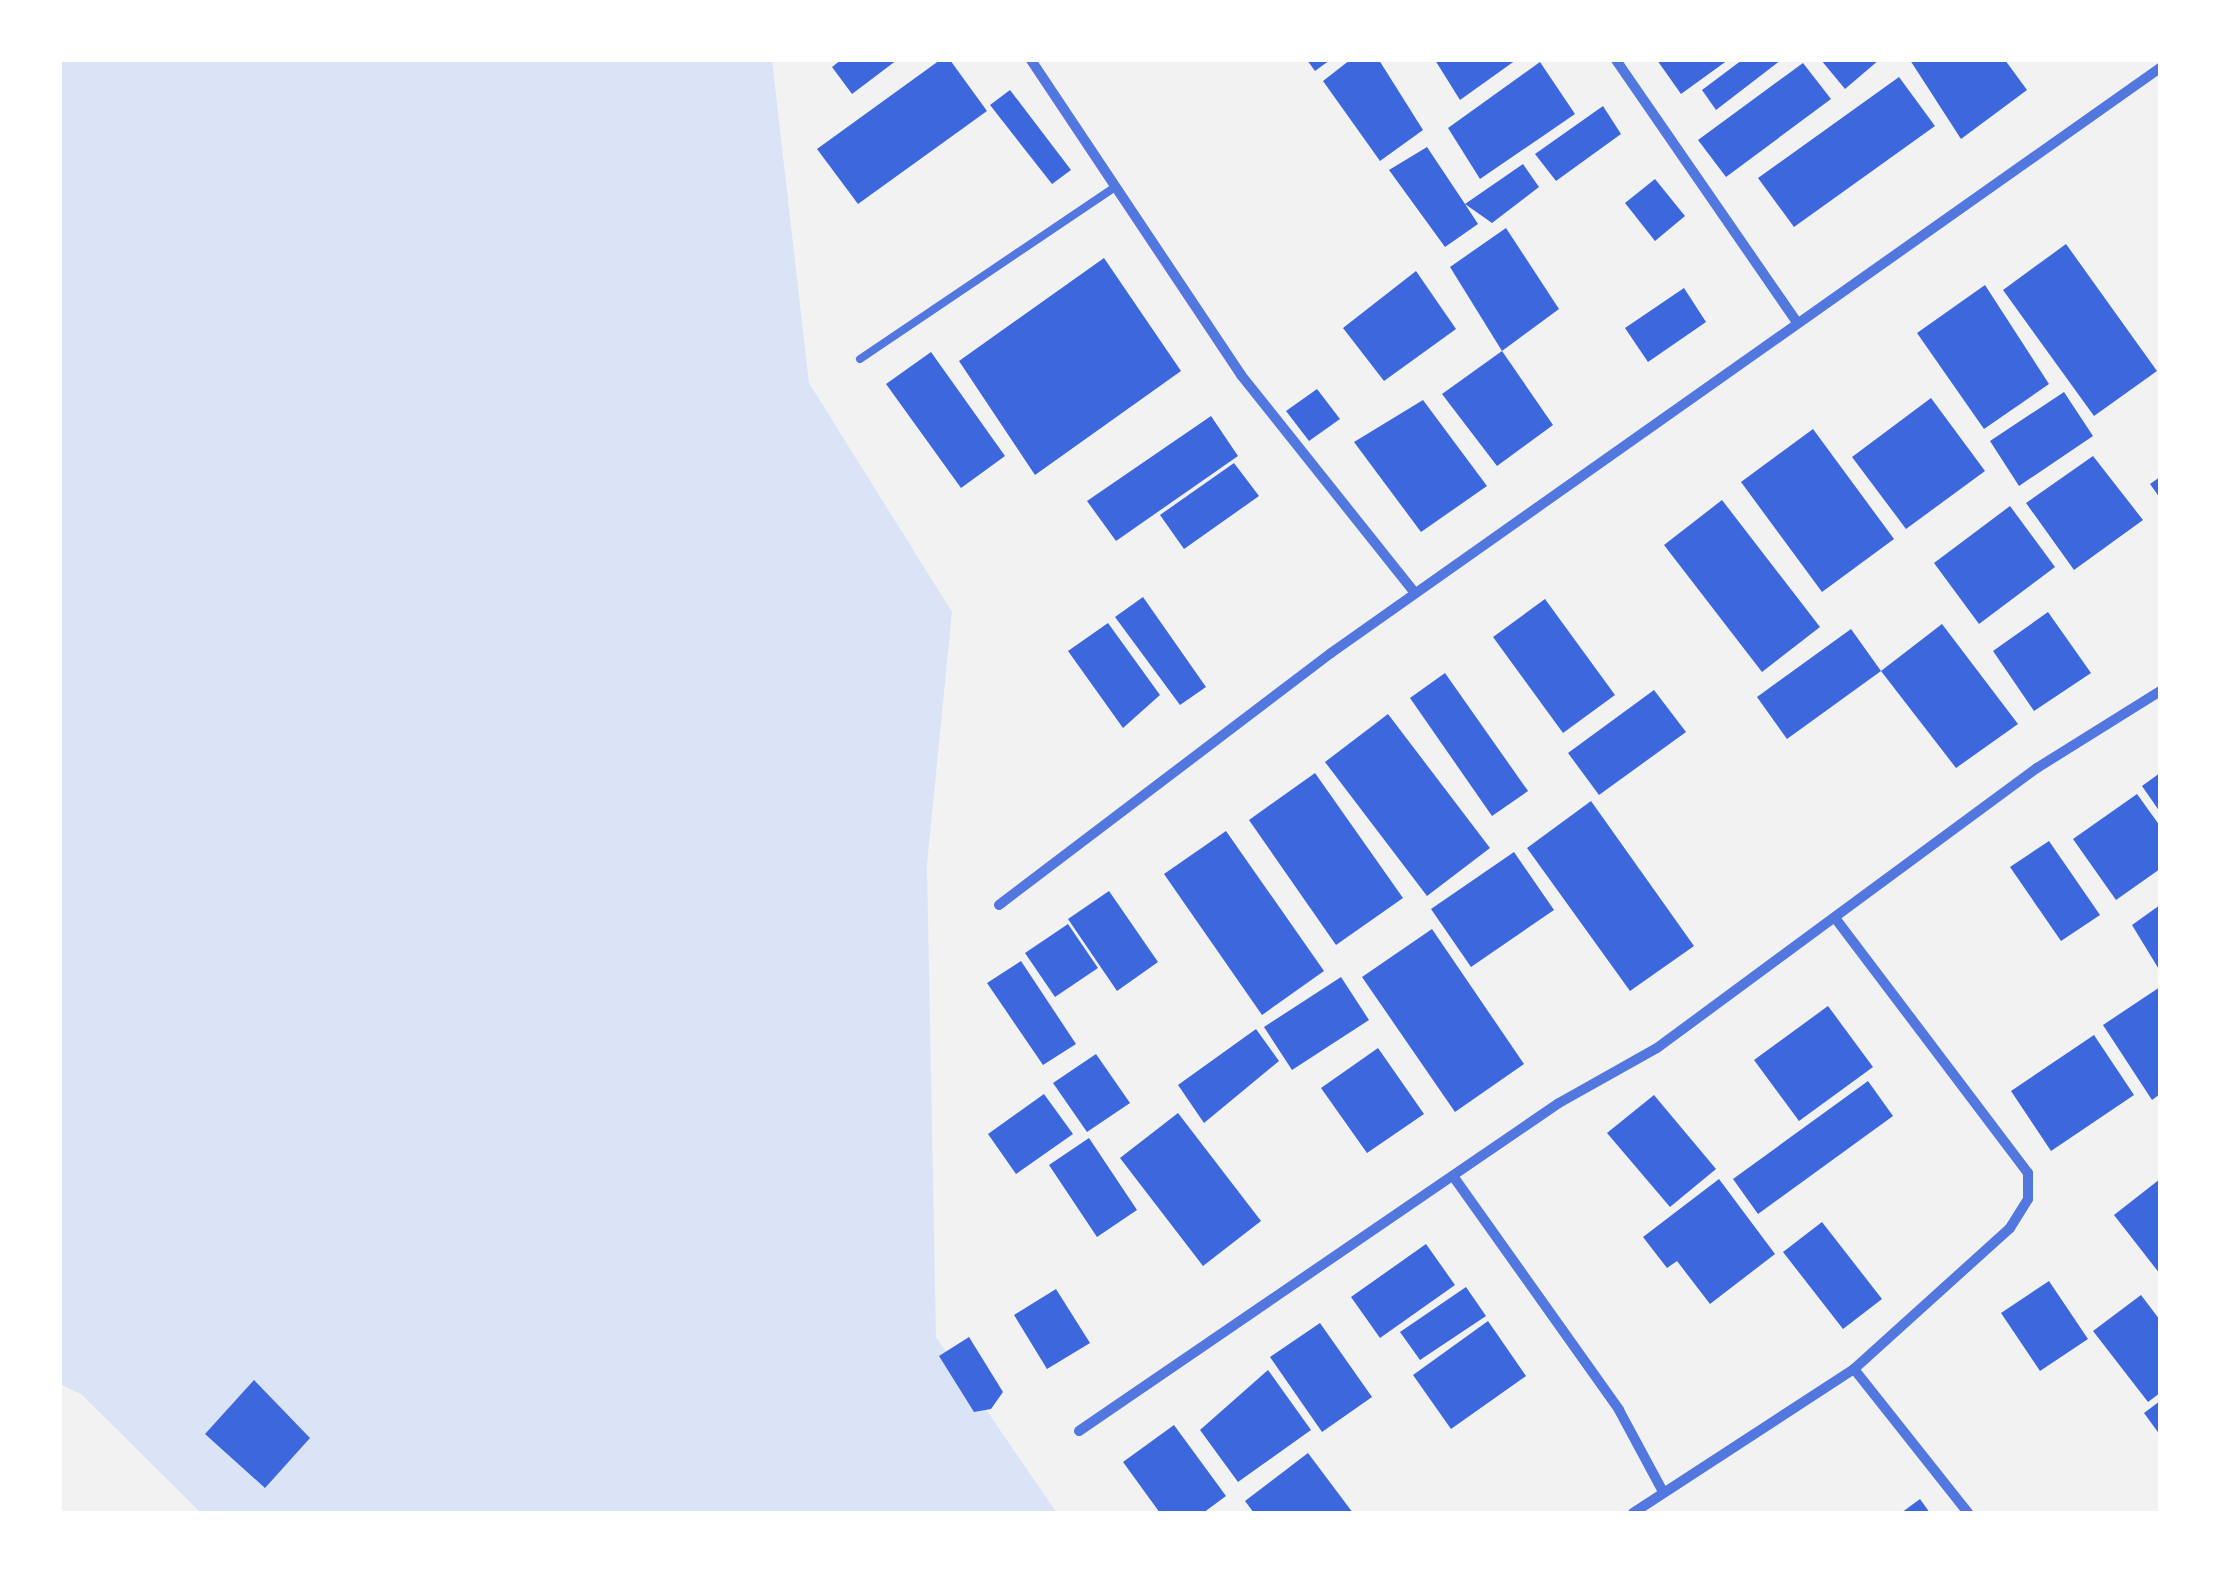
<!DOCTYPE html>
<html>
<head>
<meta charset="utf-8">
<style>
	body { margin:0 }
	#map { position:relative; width:2220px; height:1573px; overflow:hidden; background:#f2f2f2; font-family:Rubik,sans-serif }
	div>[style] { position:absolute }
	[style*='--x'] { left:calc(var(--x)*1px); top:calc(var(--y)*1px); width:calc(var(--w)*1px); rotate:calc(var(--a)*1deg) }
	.green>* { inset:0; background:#dbe4f7 }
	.building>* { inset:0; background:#3d67dc }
	.service>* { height:8px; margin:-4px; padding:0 4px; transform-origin:4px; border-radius:4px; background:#5277de }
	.minor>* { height:10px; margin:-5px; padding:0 5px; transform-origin:5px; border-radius:5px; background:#5277de }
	span { translate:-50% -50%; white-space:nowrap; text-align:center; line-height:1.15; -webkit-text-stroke:9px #fff; paint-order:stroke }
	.frame { position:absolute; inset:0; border:62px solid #fff; pointer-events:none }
</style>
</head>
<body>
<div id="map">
	<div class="green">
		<div style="clip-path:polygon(60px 60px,772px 60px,809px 383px,952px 612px,927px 864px,936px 1337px,1057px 1513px,201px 1513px,81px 1394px,60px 1384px)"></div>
	</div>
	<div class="building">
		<div style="clip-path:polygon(841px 60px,897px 60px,852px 94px,832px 67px)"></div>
		<div style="clip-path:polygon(940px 60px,950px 60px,987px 111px,858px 204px,817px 149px)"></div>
		<div style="clip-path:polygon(1307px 60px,1330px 60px,1315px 71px)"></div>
		<div style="clip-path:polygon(1350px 60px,1379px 60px,1423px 130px,1380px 161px,1323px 81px)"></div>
		<div style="clip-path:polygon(1435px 60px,1516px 60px,1460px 100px)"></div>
		<div style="clip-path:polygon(1657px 60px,1728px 60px,1681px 94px)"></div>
		<div style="clip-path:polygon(1742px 60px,1781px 60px,1716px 110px,1702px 90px)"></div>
		<div style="clip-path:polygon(1821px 60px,1879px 60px,1845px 89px)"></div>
		<div style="clip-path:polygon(1910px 60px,2005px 60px,2027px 90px,1961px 139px)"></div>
		<div style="clip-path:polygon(1540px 62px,1575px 114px,1480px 179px,1448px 128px)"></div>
		<div style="clip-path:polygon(1803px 63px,1831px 99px,1726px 177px,1698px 140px)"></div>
		<div style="clip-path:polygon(1899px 77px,1935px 126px,1794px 227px,1758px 178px)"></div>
		<div style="clip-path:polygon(1010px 90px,1071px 170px,1052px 184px,990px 105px)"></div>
		<div style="clip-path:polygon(1603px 106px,1621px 134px,1556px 181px,1535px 154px)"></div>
		<div style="clip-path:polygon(1427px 147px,1465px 204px,1523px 164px,1539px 187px,1492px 223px,1465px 204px,1478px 224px,1445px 247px,1389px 170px)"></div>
		<div style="clip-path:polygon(1655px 179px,1685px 216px,1655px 241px,1625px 203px)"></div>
		<div style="clip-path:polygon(1506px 228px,1559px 309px,1502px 351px,1450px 267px)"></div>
		<div style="clip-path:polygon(2066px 244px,2157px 371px,2094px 416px,2003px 290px)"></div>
		<div style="clip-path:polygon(1104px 258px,1181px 371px,1035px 475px,959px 361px)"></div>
		<div style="clip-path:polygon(1416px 271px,1456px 329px,1384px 381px,1343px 328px)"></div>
		<div style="clip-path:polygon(1985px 285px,2049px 384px,1984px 429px,1917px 333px)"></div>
		<div style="clip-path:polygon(1684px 288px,1706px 322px,1648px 362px,1625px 328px)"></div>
		<div style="clip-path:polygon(1502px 351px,1553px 425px,1497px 466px,1442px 394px)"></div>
		<div style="clip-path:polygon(931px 352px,1005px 456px,961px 488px,886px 384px)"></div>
		<div style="clip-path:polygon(1317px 389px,1340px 419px,1309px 441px,1286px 411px)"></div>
		<div style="clip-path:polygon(2064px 392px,2093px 436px,2019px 486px,1990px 441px)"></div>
		<div style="clip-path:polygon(1931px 398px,1985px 471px,1906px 529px,1852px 457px)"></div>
		<div style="clip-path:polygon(1423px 400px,1487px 486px,1421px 532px,1354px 442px)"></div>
		<div style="clip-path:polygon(1211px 416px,1238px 456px,1116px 541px,1087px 501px)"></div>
		<div style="clip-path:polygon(1813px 429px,1894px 539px,1822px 592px,1741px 482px)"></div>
		<div style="clip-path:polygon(2093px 456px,2143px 520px,2074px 570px,2026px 503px)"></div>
		<div style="clip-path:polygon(1234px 463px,1259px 496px,1184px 549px,1160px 515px)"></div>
		<div style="clip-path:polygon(2160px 477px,2160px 498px,2150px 484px)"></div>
		<div style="clip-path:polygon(1722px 500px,1820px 627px,1762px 672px,1664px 545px)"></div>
		<div style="clip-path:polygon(2010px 506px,2055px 567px,1979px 624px,1934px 563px)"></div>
		<div style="clip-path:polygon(1143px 597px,1206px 687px,1180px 705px,1115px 617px)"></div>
		<div style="clip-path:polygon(1545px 599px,1615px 695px,1563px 733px,1493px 637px)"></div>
		<div style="clip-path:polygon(2048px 612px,2091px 673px,2034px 711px,1993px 651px)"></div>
		<div style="clip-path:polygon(1108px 623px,1160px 695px,1123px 728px,1068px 651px)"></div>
		<div style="clip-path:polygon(1942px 624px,2018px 724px,1956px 768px,1881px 671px)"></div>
		<div style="clip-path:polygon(1851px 629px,1881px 671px,1787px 739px,1757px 697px)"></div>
		<div style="clip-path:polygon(1445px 673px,1528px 791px,1492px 816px,1410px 698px)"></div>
		<div style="clip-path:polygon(1654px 690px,1686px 732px,1599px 795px,1568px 753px)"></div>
		<div style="clip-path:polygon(1388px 714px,1490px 848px,1427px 896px,1325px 762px)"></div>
		<div style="clip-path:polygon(1315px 773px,1403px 898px,1336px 945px,1249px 820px)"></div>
		<div style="clip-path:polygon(2160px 773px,2160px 812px,2142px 786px)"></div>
		<div style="clip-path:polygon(2137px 794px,2160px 826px,2160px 869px,2116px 900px,2073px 839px)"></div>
		<div style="clip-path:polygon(1591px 801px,1694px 946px,1630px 991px,1527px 848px)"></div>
		<div style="clip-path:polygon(1226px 831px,1324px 971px,1262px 1015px,1164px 874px)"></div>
		<div style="clip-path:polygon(2049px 841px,2100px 915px,2061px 941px,2010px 867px)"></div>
		<div style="clip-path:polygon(1514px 852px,1554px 910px,1471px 967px,1431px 909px)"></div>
		<div style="clip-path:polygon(1109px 891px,1158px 962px,1117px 991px,1068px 919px)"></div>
		<div style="clip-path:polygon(2160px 905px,2160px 971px,2132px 925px)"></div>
		<div style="clip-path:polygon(1068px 924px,1098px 968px,1055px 997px,1025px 953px)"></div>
		<div style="clip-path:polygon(1432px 929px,1524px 1064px,1455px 1112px,1362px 977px)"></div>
		<div style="clip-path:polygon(1021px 961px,1076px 1044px,1043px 1065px,987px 983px)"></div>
		<div style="clip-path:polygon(1341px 977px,1369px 1020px,1292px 1070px,1264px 1027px)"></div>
		<div style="clip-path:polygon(2160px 987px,2160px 1094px,2152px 1100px,2103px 1025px)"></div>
		<div style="clip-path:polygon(1828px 1006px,1873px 1067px,1799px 1121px,1754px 1060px)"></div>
		<div style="clip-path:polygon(1256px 1029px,1279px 1061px,1204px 1123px,1178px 1085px)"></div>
		<div style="clip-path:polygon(2094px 1035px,2134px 1095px,2051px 1151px,2011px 1091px)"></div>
		<div style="clip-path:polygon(1378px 1048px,1424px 1114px,1367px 1153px,1321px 1088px)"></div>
		<div style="clip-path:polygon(1096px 1054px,1130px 1103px,1087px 1132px,1053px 1083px)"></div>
		<div style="clip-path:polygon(1868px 1081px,1893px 1116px,1758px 1214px,1733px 1179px)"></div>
		<div style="clip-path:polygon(1044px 1094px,1073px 1134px,1016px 1174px,988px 1134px)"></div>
		<div style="clip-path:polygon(1654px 1095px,1716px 1169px,1670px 1207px,1607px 1133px)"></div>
		<div style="clip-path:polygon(1178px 1113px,1261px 1221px,1203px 1266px,1120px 1158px)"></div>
		<div style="clip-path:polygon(1089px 1138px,1137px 1210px,1097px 1237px,1049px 1165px)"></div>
		<div style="clip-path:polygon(1719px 1179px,1775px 1254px,1710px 1304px,1677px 1261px,1667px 1268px,1643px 1237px)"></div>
		<div style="clip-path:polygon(2160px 1179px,2160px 1274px,2114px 1215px)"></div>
		<div style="clip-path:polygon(1822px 1222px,1882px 1299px,1843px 1329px,1783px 1252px)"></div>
		<div style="clip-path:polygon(1426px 1244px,1455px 1285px,1380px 1338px,1351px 1297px)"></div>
		<div style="clip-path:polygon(2049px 1281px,2088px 1339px,2040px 1371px,2001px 1313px)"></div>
		<div style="clip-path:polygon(1466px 1287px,1486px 1316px,1420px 1360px,1400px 1332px)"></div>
		<div style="clip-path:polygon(1056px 1289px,1090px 1343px,1047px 1369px,1014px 1315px)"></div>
		<div style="clip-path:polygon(2141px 1295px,2160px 1320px,2160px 1393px,2148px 1402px,2093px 1331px)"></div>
		<div style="clip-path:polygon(1488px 1321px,1526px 1376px,1451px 1429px,1413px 1375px)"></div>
		<div style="clip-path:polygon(1320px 1323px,1372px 1397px,1322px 1432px,1270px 1357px)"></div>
		<div style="clip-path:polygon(969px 1337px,1003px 1392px,991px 1409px,974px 1412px,939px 1356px)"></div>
		<div style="clip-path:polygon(1268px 1370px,1311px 1430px,1238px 1482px,1200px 1430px)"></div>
		<div style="clip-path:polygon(254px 1380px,310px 1438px,265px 1488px,205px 1434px)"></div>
		<div style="clip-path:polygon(2160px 1401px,2160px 1435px,2144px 1413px)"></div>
		<div style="clip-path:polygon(1174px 1425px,1226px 1496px,1203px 1513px,1160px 1513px,1123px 1462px)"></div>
		<div style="clip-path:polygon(1308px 1453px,1353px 1513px,1254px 1513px,1245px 1501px)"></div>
		<div style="clip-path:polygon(1920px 1499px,1930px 1513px,1901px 1513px)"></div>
	</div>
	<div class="service">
		<div style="--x:860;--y:359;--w:303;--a:-34"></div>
	</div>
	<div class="minor">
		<div style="--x:1031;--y:60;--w:379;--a:56.3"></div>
		<div style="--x:1241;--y:375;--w:279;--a:51.4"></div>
		<div style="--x:1616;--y:60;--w:317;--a:55.4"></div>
		<div style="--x:999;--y:905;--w:417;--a:-37.2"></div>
		<div style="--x:1331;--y:653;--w:1015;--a:-35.21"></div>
		<div style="--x:1453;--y:1176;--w:287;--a:54.6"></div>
		<div style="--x:1619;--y:1410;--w:91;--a:61.7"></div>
		<div style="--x:1854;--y:1369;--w:184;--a:51.6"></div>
		<div style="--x:1079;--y:1431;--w:581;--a:-34.35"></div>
		<div style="--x:1559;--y:1103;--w:112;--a:-29.3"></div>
		<div style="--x:1657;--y:1048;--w:472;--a:-36.4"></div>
		<div style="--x:2037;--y:768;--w:145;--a:-32"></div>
		<div style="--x:1633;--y:1513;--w:264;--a:-33.1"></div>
		<div style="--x:1854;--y:1369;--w:210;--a:-42.1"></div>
		<div style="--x:2010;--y:1228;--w:34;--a:-58"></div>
		<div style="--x:2028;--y:1199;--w:26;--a:-90"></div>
		<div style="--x:2028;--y:1173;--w:317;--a:-127.1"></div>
	</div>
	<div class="frame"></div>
</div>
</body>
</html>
